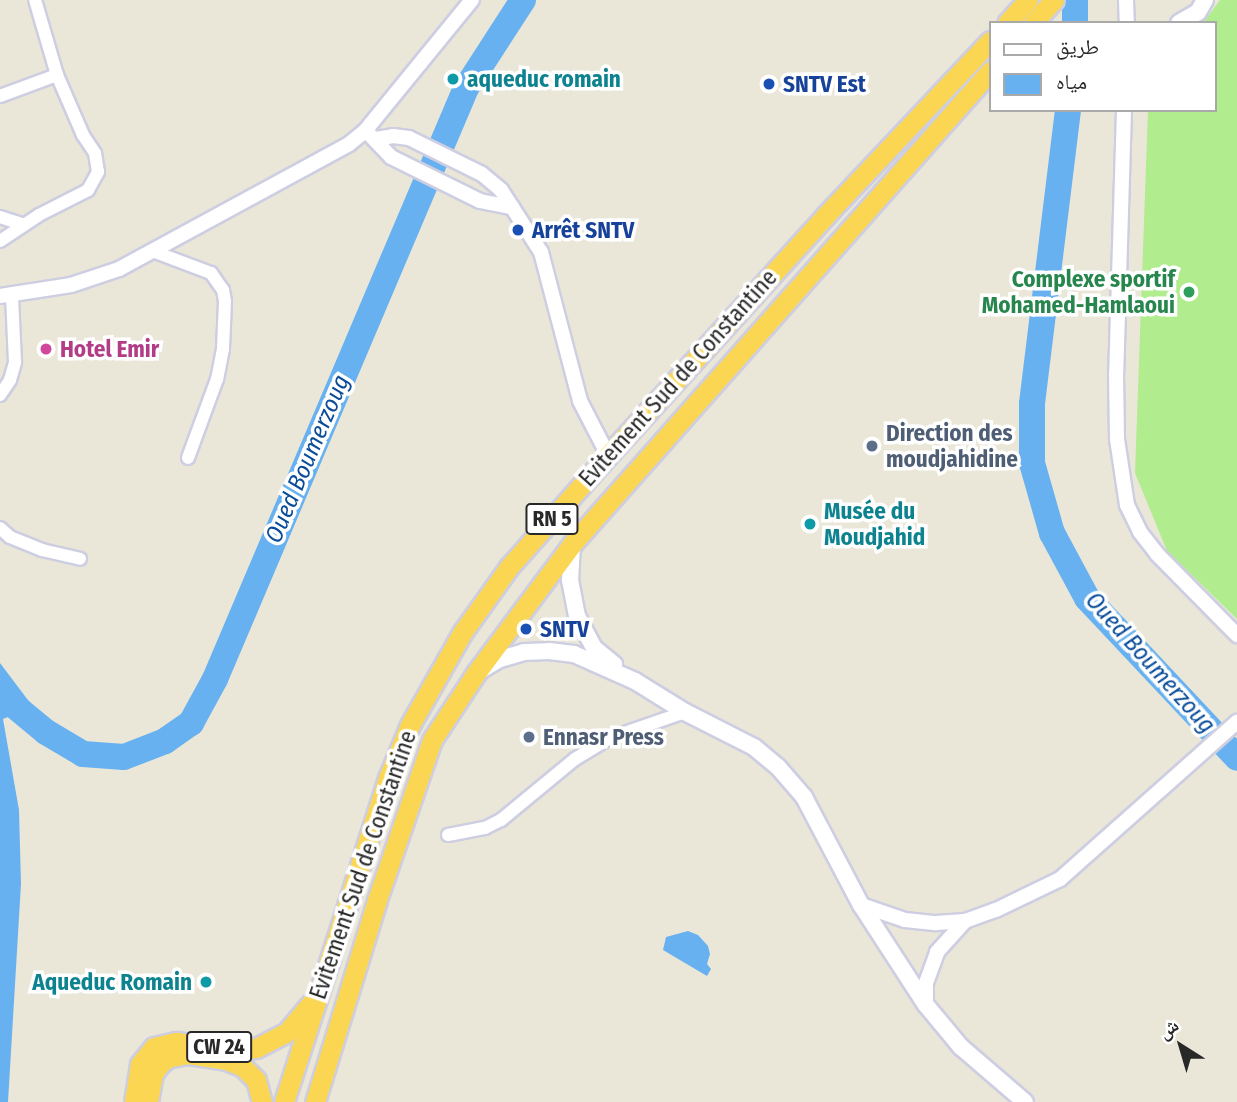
<!DOCTYPE html>
<html>
<head>
<meta charset="utf-8">
<style>
	body { margin:0 }
	#map { position:relative; width:1237px; height:1102px; overflow:hidden; background:#ebe7d8; font-family:"Fira Sans Condensed","Noto Naskh Arabic",sans-serif }
	div>[style] { position:absolute }
	[style*='--x'] { left:calc(var(--x)*1px); top:calc(var(--y)*1px); width:calc(var(--w)*1px); rotate:calc(var(--a)*1deg) }
	.pitch>* { inset:0; background:#b1ec8e }
	.water>* { inset:0; background:#67b1f1 }
	.river>* { height:26px; margin:-13px; padding:0 13px; transform-origin:13px; border-radius:13px; background:#67b1f1 }
	.roads { filter:drop-shadow(2px 0 #cecee2) drop-shadow(-2px 0 #cecee2) drop-shadow(0 2px #cecee2) drop-shadow(0 -2px #cecee2) }
	.minor>* { height:12px; margin:-6px; padding:0 6px; transform-origin:6px; border-radius:6px; background:#fff }
	.tertiary>* { height:14px; margin:-7px; padding:0 7px; transform-origin:7px; border-radius:7px; background:#fff }
	.secondary>* { height:16px; margin:-8px; padding:0 8px; transform-origin:8px; border-radius:8px; background:#fff }
	.trunk>* { height:19px; margin:-9.5px; padding:0 9.5px; transform-origin:9.5px; border-radius:9.5px; background:#fad652 }
	.dots>* { width:19px; height:19px; translate:-50% -50%; box-sizing:border-box; border:4px solid #fff; border-radius:50% }
	span { translate:-50% -50%; white-space:nowrap; text-align:center; line-height:1.15; -webkit-text-stroke:7px #fff; paint-order:stroke }
	.shield-label span { padding:2px 5px; background:#fff; border:2px solid; border-radius:5px; -webkit-text-stroke-width:0 }
	.shield-label { font-size:21px; color:#282828; font-weight:700 }
	.culture-label { font-size:23px; color:#0d838f; font-weight:700 }
	.left { translate:0 -50%; text-align:left }
	.right { translate:-100% -50%; text-align:right }
	.transit-label { font-size:23px; color:#164399; font-weight:700 }
	.leisure-label { font-size:23px; color:#27864d; font-weight:700 }
	.hotel-label { font-size:23px; color:#b23c85; font-weight:700 }
	.street-label { font-size:23px; color:#282828 }
	.service-label { font-size:23px; color:#4e5e75; font-weight:700 }
	.water-label { font-size:24px; color:#0a4c9a; font-style:italic }
	.legend { position:absolute; left:989px; top:21px; width:228px; height:91px; box-sizing:border-box; background:#fff; border:2px solid #a9a9a9; margin:0; padding:9px 12px; list-style:none; font-size:21px; color:#282828 }
	.legend li { display:flex; align-items:center; gap:14px; height:35px }
	.legend b { width:35px; border:2px solid #a9a9a9 }
	.north { position:absolute; left:1146px; top:1011px; width:70px; height:70px; -webkit-text-stroke:5px #fff; paint-order:stroke; rotate:323deg; font-size:19px; font-weight:700; line-height:28px; text-align:center; color:#282828 }
	.north::after { content:''; display:block; margin:auto; width:24px; height:32px; background:#282828; clip-path:polygon(50% 0,100% 100%,50% 72%,0 100%) }
</style>
</head>
<body>
<div id="map">
	<div class="pitch">
		<div style="clip-path:polygon(1220px 0,1237px 0,1237px 619px,1167px 551px,1135px 473px,1148px 110px,1214px 110px,1214px 23px,1203px 23px)"></div>
	</div>
	<div class="water">
		<div style="clip-path:polygon(0 663px,37px 712px,24px 724px,13px 715px,3px 719px,19px 810px,21px 884px,8px 1102px,0 1102px)"></div>
		<div style="clip-path:polygon(688px 931px,698px 935px,708px 946px,710px 954px,707px 964px,711px 969px,707px 976px,663px 950px,666px 937px)"></div>
	</div>
	<div class="river">
		<div style="--x:1075;--y:0;--w:23;--a:90"></div>
		<div style="--x:1068;--y:110;--w:296;--a:97"></div>
		<div style="--x:1032;--y:404;--w:59;--a:90"></div>
		<div style="--x:1032;--y:463;--w:73;--a:74.1"></div>
		<div style="--x:1052;--y:533;--w:74;--a:61.7"></div>
		<div style="--x:1087;--y:598;--w:219;--a:46.8"></div>
		<div style="--x:0;--y:694;--w:60;--a:39.6"></div>
		<div style="--x:46;--y:732;--w:43;--a:30.7"></div>
		<div style="--x:83;--y:754;--w:41;--a:4.2"></div>
		<div style="--x:124;--y:757;--w:44;--a:-21.3"></div>
		<div style="--x:165;--y:741;--w:32;--a:-35"></div>
		<div style="--x:191;--y:723;--w:50;--a:-61.4"></div>
		<div style="--x:215;--y:679;--w:642;--a:-66.99"></div>
		<div style="--x:466;--y:88;--w:105;--a:-57.1"></div>
	</div>
	<div class="roads">
		<div class="minor">
			<div style="--x:0;--y:96;--w:61;--a:-20.2"></div>
			<div style="--x:0;--y:217;--w:25;--a:18"></div>
			<div style="--x:0;--y:241;--w:47;--a:-33.7"></div>
			<div style="--x:39;--y:215;--w:55;--a:-27"></div>
			<div style="--x:88;--y:190;--w:21;--a:-61"></div>
			<div style="--x:98;--y:172;--w:19;--a:-99"></div>
			<div style="--x:95;--y:153;--w:22;--a:-124"></div>
			<div style="--x:83;--y:135;--w:65;--a:-113.4"></div>
			<div style="--x:57;--y:75;--w:78;--a:-106.3"></div>
			<div style="--x:155;--y:252;--w:60;--a:20.6"></div>
			<div style="--x:211;--y:273;--w:21;--a:55"></div>
			<div style="--x:223;--y:290;--w:11;--a:80"></div>
			<div style="--x:225;--y:301;--w:48;--a:92.4"></div>
			<div style="--x:223;--y:349;--w:31;--a:101"></div>
			<div style="--x:217;--y:379;--w:84;--a:110.2"></div>
			<div style="--x:0;--y:395;--w:18;--a:-56"></div>
			<div style="--x:10;--y:380;--w:19;--a:-74"></div>
			<div style="--x:15;--y:362;--w:67;--a:-92.6"></div>
			<div style="--x:0;--y:528;--w:13;--a:42"></div>
			<div style="--x:10;--y:537;--w:35;--a:22"></div>
			<div style="--x:42;--y:550;--w:39;--a:13"></div>
			<div style="--x:448;--y:835;--w:38;--a:-11"></div>
			<div style="--x:485;--y:828;--w:18;--a:-27"></div>
			<div style="--x:501;--y:820;--w:96;--a:-39.5"></div>
			<div style="--x:575;--y:759;--w:41;--a:-31"></div>
			<div style="--x:610;--y:738;--w:79;--a:-19.1"></div>
		</div>
		<div class="tertiary">
			<div style="--x:1126;--y:0;--w:23;--a:88"></div>
			<div style="--x:1124;--y:110;--w:264;--a:91.7"></div>
			<div style="--x:1116;--y:374;--w:65;--a:89.1"></div>
			<div style="--x:1117;--y:439;--w:67;--a:81.4"></div>
			<div style="--x:1127;--y:505;--w:30;--a:64"></div>
			<div style="--x:1140;--y:532;--w:28;--a:52"></div>
			<div style="--x:1157;--y:554;--w:114;--a:45.4"></div>
			<div style="--x:369;--y:134;--w:32;--a:46"></div>
			<div style="--x:391;--y:157;--w:99;--a:26.3"></div>
			<div style="--x:480;--y:201;--w:33;--a:11"></div>
			<div style="--x:376;--y:139;--w:17;--a:-10"></div>
			<div style="--x:393;--y:136;--w:16;--a:7"></div>
			<div style="--x:409;--y:138;--w:81;--a:26.3"></div>
			<div style="--x:482;--y:174;--w:25;--a:40"></div>
			<div style="--x:501;--y:190;--w:74;--a:57.2"></div>
			<div style="--x:541;--y:252;--w:154;--a:75.3"></div>
			<div style="--x:580;--y:401;--w:61;--a:62.6"></div>
			<div style="--x:0;--y:296;--w:72;--a:-8.8"></div>
			<div style="--x:71;--y:285;--w:51;--a:-18.4"></div>
			<div style="--x:119;--y:269;--w:262;--a:-28.5"></div>
			<div style="--x:349;--y:144;--w:21;--a:-39"></div>
			<div style="--x:365;--y:131;--w:169;--a:-50.8"></div>
			<div style="--x:861;--y:905;--w:46;--a:18.8"></div>
			<div style="--x:905;--y:920;--w:31;--a:6"></div>
			<div style="--x:936;--y:923;--w:29;--a:-4"></div>
			<div style="--x:965;--y:921;--w:33;--a:-20"></div>
			<div style="--x:996;--y:910;--w:71;--a:-25.8"></div>
			<div style="--x:1060;--y:879;--w:237;--a:-41.6"></div>
			<div style="--x:926;--y:1005;--w:22;--a:-90"></div>
			<div style="--x:926;--y:983;--w:33;--a:-70"></div>
			<div style="--x:937;--y:952;--w:42;--a:-47.9"></div>
		</div>
		<div class="secondary">
			<div style="--x:1179;--y:23;--w:22;--a:-30"></div>
			<div style="--x:1198;--y:12;--w:14;--a:-60"></div>
			<div style="--x:572;--y:544;--w:36;--a:93"></div>
			<div style="--x:570;--y:580;--w:37;--a:79"></div>
			<div style="--x:577;--y:616;--w:36;--a:62"></div>
			<div style="--x:594;--y:648;--w:26;--a:39"></div>
			<div style="--x:478;--y:672;--w:26;--a:-31"></div>
			<div style="--x:500;--y:659;--w:25;--a:-16"></div>
			<div style="--x:524;--y:652;--w:25;--a:-2"></div>
			<div style="--x:549;--y:651;--w:25;--a:7"></div>
			<div style="--x:574;--y:654;--w:67;--a:23.9"></div>
			<div style="--x:635;--y:681;--w:59;--a:31.8"></div>
			<div style="--x:685;--y:712;--w:77;--a:26.9"></div>
			<div style="--x:754;--y:747;--w:31;--a:40"></div>
			<div style="--x:778;--y:767;--w:40;--a:49"></div>
			<div style="--x:804;--y:797;--w:122;--a:62.2"></div>
			<div style="--x:861;--y:905;--w:119;--a:57"></div>
			<div style="--x:926;--y:1005;--w:55;--a:50.2"></div>
			<div style="--x:961;--y:1047;--w:84;--a:40.7"></div>
		</div>
		<div class="trunk">
			<div style="--x:1007;--y:23;--w:31;--a:-48"></div>
			<div style="--x:1033;--y:23;--w:31;--a:-48"></div>
			<div style="--x:134;--y:1102;--w:38;--a:-81"></div>
			<div style="--x:140;--y:1064;--w:22;--a:-51"></div>
			<div style="--x:154;--y:1047;--w:23;--a:-13"></div>
			<div style="--x:176;--y:1042;--w:62;--a:7.5"></div>
			<div style="--x:237;--y:1050;--w:19;--a:-6"></div>
			<div style="--x:256;--y:1048;--w:34;--a:-27"></div>
			<div style="--x:286;--y:1033;--w:38;--a:-50"></div>
			<div style="--x:148;--y:1102;--w:28;--a:-80"></div>
			<div style="--x:153;--y:1074;--w:11;--a:-56"></div>
			<div style="--x:159;--y:1065;--w:11;--a:-41"></div>
			<div style="--x:167;--y:1058;--w:21;--a:-11"></div>
			<div style="--x:188;--y:1054;--w:38;--a:9"></div>
			<div style="--x:226;--y:1060;--w:18;--a:22"></div>
			<div style="--x:243;--y:1067;--w:18;--a:45"></div>
			<div style="--x:256;--y:1080;--w:23;--a:75"></div>
			<div style="--x:284;--y:1102;--w:340;--a:-72.2"></div>
			<div style="--x:388;--y:778;--w:57;--a:-67.5"></div>
			<div style="--x:410;--y:725;--w:106;--a:-60.5"></div>
			<div style="--x:462;--y:633;--w:81;--a:-54.5"></div>
			<div style="--x:509;--y:567;--w:142;--a:-48.4"></div>
			<div style="--x:603;--y:461;--w:332;--a:-47.8"></div>
			<div style="--x:826;--y:215;--w:239;--a:-46.7"></div>
			<div style="--x:315;--y:1102;--w:211;--a:-72.9"></div>
			<div style="--x:377;--y:900;--w:169;--a:-71"></div>
			<div style="--x:432;--y:740;--w:80;--a:-56.7"></div>
			<div style="--x:476;--y:673;--w:161;--a:-53.3"></div>
			<div style="--x:572;--y:544;--w:631;--a:-48.53"></div>
		</div>
	</div>
	<div class="dots">
		<div style="left:453px;top:79px;background:#0f9aa8"></div>
		<div style="left:769px;top:84px;background:#1a4fb4"></div>
		<div style="left:518px;top:230px;background:#1a4fb4"></div>
		<div style="left:1189px;top:292px;background:#2e9e5b"></div>
		<div style="left:46px;top:349px;background:#d1479c"></div>
		<div style="left:872px;top:446px;background:#5c6f8a"></div>
		<div style="left:810px;top:524px;background:#0f9aa8"></div>
		<div style="left:526px;top:629px;background:#1a4fb4"></div>
		<div style="left:529px;top:737px;background:#5c6f8a"></div>
		<div style="left:206px;top:982px;background:#0f9aa8"></div>
	</div>
	<div class="shield-label">
		<span style="left:552px;top:519px">RN 5</span>
		<span style="left:219px;top:1047px">CW 24</span>
	</div>
	<div class="culture-label">
		<span class="left" style="left:467px;top:79px">aqueduc romain</span>
		<span class="left" style="left:824px;top:524px">Musée du<br>Moudjahid</span>
		<span class="right" style="left:192px;top:982px">Aqueduc Romain</span>
	</div>
	<div class="transit-label">
		<span class="left" style="left:783px;top:84px">SNTV Est</span>
		<span class="left" style="left:532px;top:230px">Arrêt SNTV</span>
		<span class="left" style="left:540px;top:629px">SNTV</span>
	</div>
	<div class="leisure-label">
		<span class="right" style="left:1175px;top:292px">Complexe sportif<br>Mohamed-Hamlaoui</span>
	</div>
	<div class="hotel-label">
		<span class="left" style="left:60px;top:349px">Hotel Emir</span>
	</div>
	<div class="street-label">
		<span style="left:678px;top:378px;rotate:-48deg">Evitement Sud de Constantine</span>
		<span style="left:363px;top:865px;rotate:-71deg">Evitement Sud de Constantine</span>
	</div>
	<div class="service-label">
		<span class="left" style="left:886px;top:446px">Direction des<br>moudjahidine</span>
		<span class="left" style="left:543px;top:737px">Ennasr Press</span>
	</div>
	<div class="water-label">
		<span style="left:308px;top:459px;rotate:-67deg">Oued Boumerzoug</span>
		<span style="left:1150px;top:663px;rotate:48deg">Oued Boumerzoug</span>
	</div>
	<ul class="legend">
	<li><b style="height:9px;background:#fff"></b>طريق</li>
	<li><b style="height:19px;background:#67b1f1"></b>مياه</li>
	</ul>
	<div class="north">ش</div>
</div>
</body>
</html>
